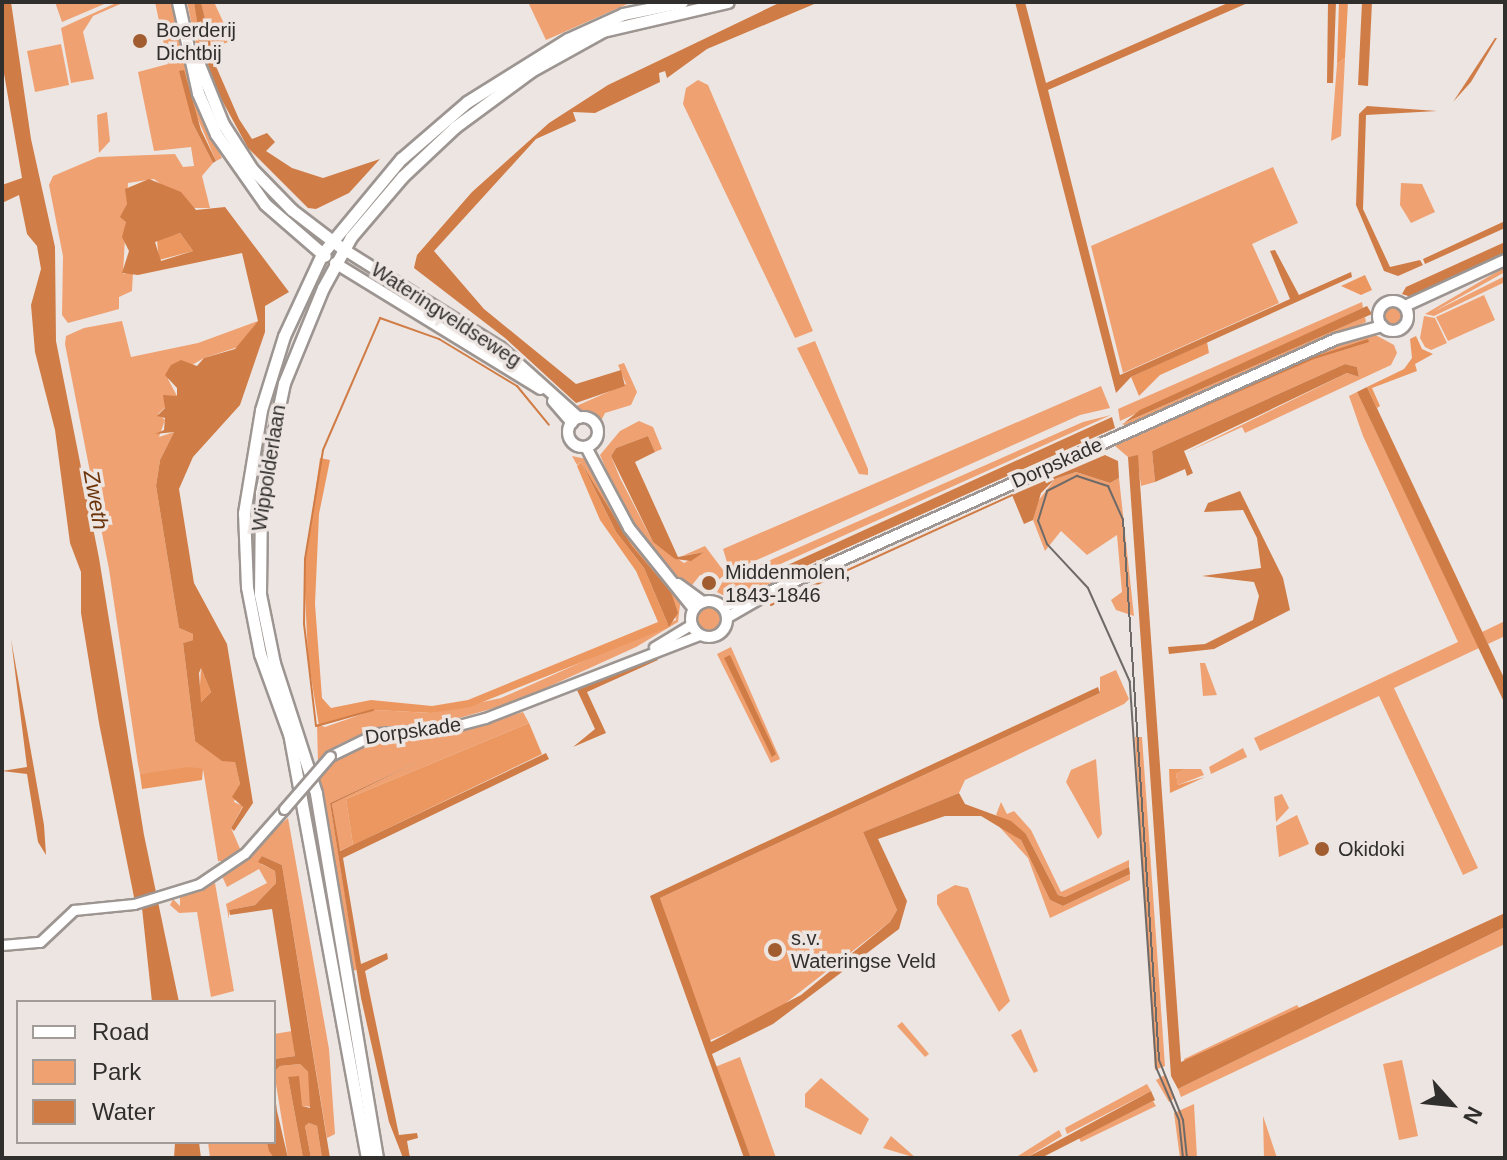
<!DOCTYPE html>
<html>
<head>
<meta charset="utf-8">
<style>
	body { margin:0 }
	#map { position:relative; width:1507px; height:1160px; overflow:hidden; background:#ede5e1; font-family:Helvetica,sans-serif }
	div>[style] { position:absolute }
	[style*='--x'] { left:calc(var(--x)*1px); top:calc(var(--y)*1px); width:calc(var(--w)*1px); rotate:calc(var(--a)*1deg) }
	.green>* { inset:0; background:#efa171 }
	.round { border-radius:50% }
	.forest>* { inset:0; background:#ec9760 }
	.water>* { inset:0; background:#d07c46 }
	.stream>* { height:2px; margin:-1px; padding:0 1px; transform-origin:1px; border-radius:1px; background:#d07c46 }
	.roads { filter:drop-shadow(2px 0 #9c9591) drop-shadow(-2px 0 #9c9591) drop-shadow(0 2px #9c9591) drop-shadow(0 -2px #9c9591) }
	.tertiary>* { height:9px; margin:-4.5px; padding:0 4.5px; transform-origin:4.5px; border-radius:4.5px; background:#fff }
	.secondary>* { height:10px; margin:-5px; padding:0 5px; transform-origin:5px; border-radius:5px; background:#fff }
	.secondary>.ring { margin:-5px; padding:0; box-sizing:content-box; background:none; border:10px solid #fff; border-radius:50% }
	.primary>* { height:11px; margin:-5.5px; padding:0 5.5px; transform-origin:5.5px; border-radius:5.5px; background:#fff }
	.tram>* { height:2px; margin:-1px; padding:0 1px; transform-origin:1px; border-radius:1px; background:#6e6a68 }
	.bridges { filter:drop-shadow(2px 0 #9c9591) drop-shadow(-2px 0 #9c9591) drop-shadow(0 2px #9c9591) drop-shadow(0 -2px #9c9591) }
	.tertiary-bridge>* { height:9px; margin:-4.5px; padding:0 4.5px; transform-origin:4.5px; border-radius:4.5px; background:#fff }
	.dots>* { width:22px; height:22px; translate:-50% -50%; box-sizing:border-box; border:4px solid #ede5e1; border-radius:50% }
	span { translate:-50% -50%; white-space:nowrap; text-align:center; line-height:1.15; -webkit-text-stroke:7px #ede5e1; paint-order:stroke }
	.poi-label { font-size:20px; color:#312f2d }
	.left { translate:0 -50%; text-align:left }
	.street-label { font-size:20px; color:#312f2d }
	.water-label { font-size:22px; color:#6b340a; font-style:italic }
	.frame { position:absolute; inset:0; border:4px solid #312f2d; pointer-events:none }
	.legend { position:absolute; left:16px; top:1000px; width:260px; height:144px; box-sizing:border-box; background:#ede5e1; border:2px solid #a29c99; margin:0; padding:10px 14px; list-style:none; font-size:24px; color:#312f2d }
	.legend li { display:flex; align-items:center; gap:16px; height:40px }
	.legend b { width:40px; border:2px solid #a29c99 }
	.north { position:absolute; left:1411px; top:1064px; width:80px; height:80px; -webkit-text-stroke:6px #ede5e1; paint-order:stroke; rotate:117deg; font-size:22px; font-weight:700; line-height:32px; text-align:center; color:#312f2d }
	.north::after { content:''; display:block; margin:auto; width:28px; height:36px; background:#312f2d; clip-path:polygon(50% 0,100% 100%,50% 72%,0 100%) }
</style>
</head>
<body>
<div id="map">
	<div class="green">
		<div style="clip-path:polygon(55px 2px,109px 2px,62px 22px)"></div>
		<div style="clip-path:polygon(118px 2px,125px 2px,93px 16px,83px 32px,94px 79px,71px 83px,61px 28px)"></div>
		<div style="clip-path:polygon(155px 2px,175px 2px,197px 104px,222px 158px,216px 161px,194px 110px,193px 124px,213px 163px,202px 176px,210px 208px,191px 208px,154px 179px,128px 183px,123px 274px,133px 272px,132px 291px,119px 297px,119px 309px,68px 323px,62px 315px,63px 256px,49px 185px,53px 176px,98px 157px,175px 154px,183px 167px,194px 166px,191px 147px,154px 151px,138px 72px,168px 64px)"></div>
		<div style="clip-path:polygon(187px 2px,194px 2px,209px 70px,202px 74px)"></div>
		<div style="clip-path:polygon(201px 2px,214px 2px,232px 41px,210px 48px)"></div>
		<div style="clip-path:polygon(528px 2px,632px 2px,546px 40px)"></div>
		<div style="clip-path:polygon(61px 44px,69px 85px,35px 92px,27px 51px)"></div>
		<div style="clip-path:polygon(1345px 58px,1341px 136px,1331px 141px,1337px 64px)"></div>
		<div style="clip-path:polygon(698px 80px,708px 85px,813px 331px,795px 338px,683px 104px,686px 88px)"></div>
		<div style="clip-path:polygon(107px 112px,110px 141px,99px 153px,97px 115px)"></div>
		<div style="clip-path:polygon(1273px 167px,1298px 223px,1252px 244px,1279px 303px,1123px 373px,1091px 246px)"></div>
		<div style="clip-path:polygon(1401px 183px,1422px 184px,1435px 212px,1411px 223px,1400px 205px)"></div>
		<div style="clip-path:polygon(1505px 267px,1505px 272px,1433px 312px,1505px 276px,1505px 282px,1434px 316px,1425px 314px)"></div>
		<div style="clip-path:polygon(1484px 295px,1495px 320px,1448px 341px,1436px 317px)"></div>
		<div style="clip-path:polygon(1362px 302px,1363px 308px,1120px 421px,1118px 409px)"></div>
		<div class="round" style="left:1384px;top:307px;width:18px;height:18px"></div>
		<div style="clip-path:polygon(1424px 316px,1435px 318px,1447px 343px,1431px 350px,1425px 347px,1420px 338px)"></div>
		<div style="clip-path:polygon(1365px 317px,1366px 322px,1129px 427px,1122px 424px)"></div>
		<div style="clip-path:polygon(122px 321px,131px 357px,198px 343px,258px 321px,238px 347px,204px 358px,168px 379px,177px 396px,158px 414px,165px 420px,159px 437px,174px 432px,160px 460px,156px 486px,179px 628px,193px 634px,193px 640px,183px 643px,195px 741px,235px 762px,240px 784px,234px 802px,243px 806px,231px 828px,241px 851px,228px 861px,218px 861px,203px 769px,140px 774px,138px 764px,109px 569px,65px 344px,66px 336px,84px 328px)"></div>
		<div style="clip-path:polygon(1370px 332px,1394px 345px,1397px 353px,1391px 365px,1245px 433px,1242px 427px,1185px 453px,1347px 373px,1359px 377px,1357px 367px,1345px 364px,1152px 451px,1155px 482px,1141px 486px,1137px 456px,1128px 457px,1114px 445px)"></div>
		<div style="clip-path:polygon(815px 341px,868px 469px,868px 475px,859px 474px,797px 348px)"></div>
		<div style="clip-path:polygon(624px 363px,637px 392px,631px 405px,605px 413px,602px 419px,572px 408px,626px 384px,618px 365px)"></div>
		<div style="clip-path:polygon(1101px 386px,1110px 408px,1080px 415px,730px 572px,723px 549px)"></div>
		<div style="clip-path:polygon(1357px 392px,1479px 648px,1394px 688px,1478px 868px,1463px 875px,1379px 696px,1260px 751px,1254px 738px,1458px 642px,1363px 436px,1349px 396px)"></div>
		<div style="clip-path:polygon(1111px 415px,765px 571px,761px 580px,797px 570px,734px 601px,717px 592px,723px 581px,1083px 422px)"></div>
		<div style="clip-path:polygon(639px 421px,653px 427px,662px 449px,655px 452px,648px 436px,616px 448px,611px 456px,620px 478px,653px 542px,684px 563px,704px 552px,682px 556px,705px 546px,726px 574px,717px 581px,700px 575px,689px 589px,644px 543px,623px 508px,600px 455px,620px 431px)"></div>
		<div style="clip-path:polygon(572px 456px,591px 460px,630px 537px,681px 597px,678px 622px,636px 647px,515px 702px,421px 729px,368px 731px,338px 745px,318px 764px,317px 724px,325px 727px,374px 710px,432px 713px,501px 698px,676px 620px,671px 592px,632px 547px,581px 462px,577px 465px)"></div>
		<div style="clip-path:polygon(1076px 472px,1110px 483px,1119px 478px,1134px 616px,1116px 610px,1111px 600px,1122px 592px,1117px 535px,1087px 555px,1061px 531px,1045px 551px,1033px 520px,1038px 501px,1055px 479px)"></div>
		<div class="round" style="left:698px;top:608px;width:22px;height:22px"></div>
		<div style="clip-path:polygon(1505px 621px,1505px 636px,1488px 644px,1482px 632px)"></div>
		<div style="clip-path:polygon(731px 647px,780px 759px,771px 763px,717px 654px)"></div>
		<div style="clip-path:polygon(1200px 663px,1205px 663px,1217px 695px,1203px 696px)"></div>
		<div style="clip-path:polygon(1116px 670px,1129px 699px,1124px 704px,965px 780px,959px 793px,863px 832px,897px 910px,890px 922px,769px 1016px,708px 1041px,660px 898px,1100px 693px,1100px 677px)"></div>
		<div style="clip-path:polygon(523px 712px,529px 723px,346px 799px,353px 845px,339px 851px,332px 804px,424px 759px,330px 803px,357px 970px,350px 971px,318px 778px,345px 751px,368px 740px,461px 731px)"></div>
		<div style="clip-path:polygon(1135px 737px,1142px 737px,1165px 1066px,1155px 1070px)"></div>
		<div style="clip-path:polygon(1243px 748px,1247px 757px,1211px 774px,1209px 767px)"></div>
		<div style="clip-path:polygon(1096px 759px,1102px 834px,1098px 839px,1066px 782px,1071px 770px)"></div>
		<div style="clip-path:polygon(1186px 769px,1201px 769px,1204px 775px,1178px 785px,1176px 774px)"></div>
		<div style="clip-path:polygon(1282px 794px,1289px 808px,1276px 822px,1274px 797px)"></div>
		<div style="clip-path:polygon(1001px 802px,1007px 814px,1014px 811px,1031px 830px,1061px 892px,1129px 860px,1129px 867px,1065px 897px,1058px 895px,1026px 834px,996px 815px)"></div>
		<div style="clip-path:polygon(1297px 815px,1309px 844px,1279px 857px,1276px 826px)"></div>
		<div style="clip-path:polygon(288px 818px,329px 1049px,335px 1134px,327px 1138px,282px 865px,262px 856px,261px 864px,275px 871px,276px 883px,255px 905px,229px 910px,229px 919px,226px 904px,267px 883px,259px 869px,227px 887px,222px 876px)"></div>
		<div style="clip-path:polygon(994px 821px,1021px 840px,1050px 900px,1063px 906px,1130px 874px,1130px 880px,1050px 918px,1028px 858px)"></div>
		<div style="clip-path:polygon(215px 883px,234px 991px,211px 997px,197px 912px,179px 913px,170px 905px,173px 899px,180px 906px,180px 897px)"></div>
		<div style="clip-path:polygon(955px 885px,968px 888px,1010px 1001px,999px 1012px,937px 904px,937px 895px)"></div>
		<div style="clip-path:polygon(1505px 927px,1505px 944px,1181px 1097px,1178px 1089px)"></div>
		<div style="clip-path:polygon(1297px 1005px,1300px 1009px,1185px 1063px,1184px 1059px)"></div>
		<div style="clip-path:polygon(902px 1022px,929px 1054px,925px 1057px,897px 1026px)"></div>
		<div style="clip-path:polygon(1021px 1029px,1038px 1071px,1034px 1073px,1011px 1035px)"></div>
		<div style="clip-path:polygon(292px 1031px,295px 1056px,274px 1059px,274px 1034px)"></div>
		<div style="clip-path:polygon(740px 1057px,776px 1158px,751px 1158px,715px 1067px)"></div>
		<div style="clip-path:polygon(1402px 1060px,1418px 1136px,1399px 1140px,1383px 1064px)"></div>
		<div style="clip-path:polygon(300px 1064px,308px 1072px,313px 1107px,302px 1106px,288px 1077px,303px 1158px,288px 1158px,274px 1072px,280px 1066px)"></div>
		<div style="clip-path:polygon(1165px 1075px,1175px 1098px,1169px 1102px,1156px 1080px)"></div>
		<div style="clip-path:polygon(821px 1078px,869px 1119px,861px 1135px,805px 1107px,805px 1094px)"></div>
		<div style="clip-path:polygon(1147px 1084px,1151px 1091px,1067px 1134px,1065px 1128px)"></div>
		<div style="clip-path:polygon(1153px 1101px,1156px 1106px,1081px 1142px,1079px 1138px)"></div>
		<div style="clip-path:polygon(1194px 1104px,1197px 1158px,1180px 1158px,1174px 1113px)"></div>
		<div style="clip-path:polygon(1263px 1116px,1277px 1158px,1264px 1158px)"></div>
		<div style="clip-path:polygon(309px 1123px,317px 1126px,322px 1158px,311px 1158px,305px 1126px)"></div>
		<div style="clip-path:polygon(1059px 1130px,1062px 1136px,1026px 1158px,1015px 1158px)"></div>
		<div style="clip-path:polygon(891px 1136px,916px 1158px,883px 1148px)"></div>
		<div style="clip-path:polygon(208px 1142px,267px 1142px,274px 1158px,210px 1158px)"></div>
	</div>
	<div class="forest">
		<div style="clip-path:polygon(1339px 2px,1348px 2px,1345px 58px,1337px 64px)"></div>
		<div style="clip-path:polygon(180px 233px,193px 251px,159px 260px,157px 240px)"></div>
		<div style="clip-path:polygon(1365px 275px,1372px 290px,1361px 295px,1341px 286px)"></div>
		<div style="clip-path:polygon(1416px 336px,1422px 349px,1433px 354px,1415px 364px,1417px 371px,1372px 388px,1380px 406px,1377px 408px,1367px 387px,1404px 369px,1412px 358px,1410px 339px)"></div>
		<div style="clip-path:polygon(1207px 342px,1209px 353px,1160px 375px,1139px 396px,1131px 377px)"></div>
		<div style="clip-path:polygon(320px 458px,330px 460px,319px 514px,315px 604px,322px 698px,331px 708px,371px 700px,432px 706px,468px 700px,658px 622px,636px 571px,600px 520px,577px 466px,581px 462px,616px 532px,644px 568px,669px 627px,470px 707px,432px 713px,374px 710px,319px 726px,308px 658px,304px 571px)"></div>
		<div style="clip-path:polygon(201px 668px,211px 692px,201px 702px,199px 702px)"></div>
		<div style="clip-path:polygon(529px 723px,542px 754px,353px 845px,346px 799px)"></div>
		<div style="clip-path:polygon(189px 767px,203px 769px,202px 780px,142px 789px,140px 774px)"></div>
		<div style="clip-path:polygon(1169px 769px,1186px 769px,1176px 774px,1178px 785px,1205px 777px,1170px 793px)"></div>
	</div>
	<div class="water">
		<div style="clip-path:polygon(2px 2px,11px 2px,31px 139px,55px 247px,56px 341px,99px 558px,144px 835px,179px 1002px,152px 1002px,142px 908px,134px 897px,99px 723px,81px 613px,81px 572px,70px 543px,55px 430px,35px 352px,31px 305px,41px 269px,37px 246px,27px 234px,19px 195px,2px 203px,2px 185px,22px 178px,2px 62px)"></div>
		<div style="clip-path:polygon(194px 2px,201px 2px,215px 64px,239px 119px,252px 139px,267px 133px,275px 142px,266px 151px,292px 168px,323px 178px,380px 159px,349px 193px,316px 209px,308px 208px,248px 148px,218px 93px,201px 45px)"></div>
		<div style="clip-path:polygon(781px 2px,819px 2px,707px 49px,667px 78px,665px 71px,659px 73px,660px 82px,595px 113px,573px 112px,576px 121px,536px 139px,434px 251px,484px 309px,576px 384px,621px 370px,625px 386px,576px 403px,505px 338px,414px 268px,417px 255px,472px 192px,549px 123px,608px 85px)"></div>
		<div style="clip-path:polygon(1015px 2px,1025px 2px,1046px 83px,1230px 2px,1250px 2px,1048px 90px,1120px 375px,1290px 299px,1270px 251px,1275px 250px,1299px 295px,1351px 272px,1352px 277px,1131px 377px,1116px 393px)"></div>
		<div style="clip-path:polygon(1328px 2px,1336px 2px,1333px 83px,1327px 83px)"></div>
		<div style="clip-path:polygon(1362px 2px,1372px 2px,1368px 86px,1358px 85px)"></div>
		<div style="clip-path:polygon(1497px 38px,1471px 82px,1453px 102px,1495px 38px)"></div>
		<div style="clip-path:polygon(184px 70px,201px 130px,216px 161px,213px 163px,193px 124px,179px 71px)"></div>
		<div style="clip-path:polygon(1367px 106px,1437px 111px,1366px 115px,1363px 209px,1390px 267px,1420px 260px,1423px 265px,1398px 276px,1384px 271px,1356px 205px,1359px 114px)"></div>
		<div style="clip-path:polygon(evenodd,149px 179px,181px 192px,196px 210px,225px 207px,289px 292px,265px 306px,265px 332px,240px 405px,193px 457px,179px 489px,194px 583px,227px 644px,253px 803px,234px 831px,231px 828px,243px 807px,232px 797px,240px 784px,235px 762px,222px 761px,195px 741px,183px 643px,193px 640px,193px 634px,179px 628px,156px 486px,160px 460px,174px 432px,155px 434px,164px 430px,165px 418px,157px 416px,165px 408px,163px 395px,177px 396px,177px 388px,165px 375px,171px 365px,181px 360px,197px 366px,204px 358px,235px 349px,258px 321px,242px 253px,138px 275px,122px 273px,129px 251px,122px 237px,126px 222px,120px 217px,127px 204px,125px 189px,149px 179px,180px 233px,193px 251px,161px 261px,155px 242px,180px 233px,149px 179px,201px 668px,211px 692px,201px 702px,199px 673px,201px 668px)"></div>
		<div style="clip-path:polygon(1505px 221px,1505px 228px,1425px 264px,1423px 259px)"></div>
		<div style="clip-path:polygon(1505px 242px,1505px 254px,1411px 297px,1402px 294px,1406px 287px)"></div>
		<div style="clip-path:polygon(1367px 306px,1372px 314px,1124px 423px,1140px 410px)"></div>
		<div style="clip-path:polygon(1368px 339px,1369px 342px,1314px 359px,1155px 428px,1313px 357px)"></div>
		<div style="clip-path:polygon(1345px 364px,1357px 367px,1359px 377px,1347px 373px,1184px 451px,1193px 473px,1187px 476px,1185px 469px,1155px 482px,1152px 451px)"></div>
		<div style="clip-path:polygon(1367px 387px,1505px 680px,1505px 704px,1357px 392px)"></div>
		<div style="clip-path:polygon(1112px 417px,1115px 428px,797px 570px,759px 578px)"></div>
		<div style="clip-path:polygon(648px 436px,655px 452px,635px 462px,678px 557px,704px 552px,691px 561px,675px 559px,653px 542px,611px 456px,616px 448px)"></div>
		<div style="clip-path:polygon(1105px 455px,1118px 461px,1119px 478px,1110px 483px,1076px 472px,1055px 479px,1041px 493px,1033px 520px,1024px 524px,1012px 495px)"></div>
		<div style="clip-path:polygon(1138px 455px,1181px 1062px,1505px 913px,1505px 927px,1178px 1089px,1171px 1076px,1128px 457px)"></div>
		<div style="clip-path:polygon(581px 462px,632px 546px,671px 592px,678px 613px,669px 627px,644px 568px,616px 532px)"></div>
		<div style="clip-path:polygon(1240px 491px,1283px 578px,1290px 610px,1214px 649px,1169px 654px,1168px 647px,1205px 644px,1253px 620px,1259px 596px,1254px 582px,1202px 576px,1261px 568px,1257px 538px,1243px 510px,1204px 512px,1208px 503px)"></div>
		<div style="clip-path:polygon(11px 639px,44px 825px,46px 855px,38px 842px,27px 774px,2px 771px,27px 767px)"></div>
		<div style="clip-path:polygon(656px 655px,658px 660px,587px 692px,606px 733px,573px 747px,595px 729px,577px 690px)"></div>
		<div style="clip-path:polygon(730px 655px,776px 754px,772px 757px,724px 658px)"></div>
		<div style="clip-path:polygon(1098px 687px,1100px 693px,660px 898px,711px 1042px,801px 995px,890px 922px,897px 910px,863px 832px,959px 793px,965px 804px,1011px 821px,1026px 834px,1058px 895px,1065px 897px,1129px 867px,1130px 874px,1063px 906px,1050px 900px,1021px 840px,981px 816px,945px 816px,878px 839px,907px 901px,899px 929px,773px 1024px,712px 1054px,751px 1158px,744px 1158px,650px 896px)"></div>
		<div style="clip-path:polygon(546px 753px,549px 759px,343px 858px,361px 964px,387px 953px,388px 959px,365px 971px,399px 1135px,417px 1133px,418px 1138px,407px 1141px,410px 1158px,403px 1158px,389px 1122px,361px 998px,330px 803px,424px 759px,332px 804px,340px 851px)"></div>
		<div style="clip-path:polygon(262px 856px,282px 865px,330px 1158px,322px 1158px,317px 1126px,309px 1123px,305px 1126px,311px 1158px,303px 1158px,288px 1077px,299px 1076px,302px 1106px,310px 1108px,308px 1072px,300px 1064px,280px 1066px,274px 1072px,274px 1059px,295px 1056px,272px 909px,230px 915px,229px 910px,255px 905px,276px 883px,275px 871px,258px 862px)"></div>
		<div style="clip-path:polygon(274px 1087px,277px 1111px,288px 1158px,274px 1158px,269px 1151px,267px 1142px,274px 1142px)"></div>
		<div style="clip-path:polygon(1151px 1091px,1155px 1100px,1041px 1158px,1026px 1158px)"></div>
		<div style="clip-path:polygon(175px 1142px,199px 1142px,201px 1158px,174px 1158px)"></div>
	</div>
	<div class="stream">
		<div style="--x:771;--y:605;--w:265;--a:-24.5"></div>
		<div style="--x:373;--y:710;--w:59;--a:164.3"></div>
		<div style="--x:316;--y:726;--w:103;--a:-96.7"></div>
		<div style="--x:304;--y:624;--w:65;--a:-89.1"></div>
		<div style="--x:305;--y:559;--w:110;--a:-80.6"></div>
		<div style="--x:323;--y:450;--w:144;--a:-66.6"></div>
		<div style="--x:380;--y:318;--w:63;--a:19.6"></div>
		<div style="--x:439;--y:339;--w:91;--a:31.1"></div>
		<div style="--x:517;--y:386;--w:50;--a:50.6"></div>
	</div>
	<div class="roads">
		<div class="tertiary">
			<div style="--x:654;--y:647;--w:44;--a:-31.2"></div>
			<div style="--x:330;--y:756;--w:52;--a:-26.1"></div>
			<div style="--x:377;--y:733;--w:63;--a:-2.7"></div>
			<div style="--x:440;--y:730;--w:47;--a:-14.9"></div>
			<div style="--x:485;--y:718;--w:230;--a:-21.2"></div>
			<div style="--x:2;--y:945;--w:38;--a:-5"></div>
			<div style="--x:40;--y:942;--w:47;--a:-43.3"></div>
			<div style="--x:74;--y:910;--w:60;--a:-5.7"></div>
			<div style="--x:134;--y:904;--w:68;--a:-17.1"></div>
			<div style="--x:199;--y:884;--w:55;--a:-34"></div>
			<div style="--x:245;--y:853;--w:59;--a:-48.4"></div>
		</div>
		<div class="secondary">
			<div style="--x:343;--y:249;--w:185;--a:32"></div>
			<div style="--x:500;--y:347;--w:106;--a:41.9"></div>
			<div style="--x:335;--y:263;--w:241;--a:31.5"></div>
			<div class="ring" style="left:1378px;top:301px;width:20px;height:20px"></div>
			<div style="--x:1405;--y:306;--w:110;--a:-24.7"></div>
			<div style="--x:553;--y:401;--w:29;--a:49"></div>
			<div class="ring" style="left:568px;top:417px;width:20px;height:20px"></div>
			<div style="--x:586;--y:447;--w:92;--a:62"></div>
			<div style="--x:629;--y:528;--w:104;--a:51.3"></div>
			<div style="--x:678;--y:584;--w:31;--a:36"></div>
			<div class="ring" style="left:691px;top:601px;width:26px;height:26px"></div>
			<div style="--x:723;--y:606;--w:39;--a:-15"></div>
			<div style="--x:761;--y:596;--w:630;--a:-24.08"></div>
			<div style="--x:1336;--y:339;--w:48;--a:-15.8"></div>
			<div style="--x:728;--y:617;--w:34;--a:-30"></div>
		</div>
		<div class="primary">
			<div style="--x:178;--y:2;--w:93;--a:77.6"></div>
			<div style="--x:198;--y:93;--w:45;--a:66.3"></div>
			<div style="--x:216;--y:134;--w:85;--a:55"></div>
			<div style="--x:265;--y:204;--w:79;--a:40.9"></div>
			<div style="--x:196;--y:57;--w:72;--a:68.1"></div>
			<div style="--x:223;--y:124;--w:54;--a:57.2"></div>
			<div style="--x:252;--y:169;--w:57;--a:45.7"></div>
			<div style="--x:292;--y:210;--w:64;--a:37.4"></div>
			<div style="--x:367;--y:1158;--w:431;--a:-100.4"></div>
			<div style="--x:289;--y:734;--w:85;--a:-109.9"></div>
			<div style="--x:260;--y:654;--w:68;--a:-101"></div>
			<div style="--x:247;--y:587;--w:74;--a:-92.3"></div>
			<div style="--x:244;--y:513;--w:104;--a:-80.6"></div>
			<div style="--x:261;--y:410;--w:77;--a:-72.7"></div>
			<div style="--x:284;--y:336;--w:90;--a:-65.1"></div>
			<div style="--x:322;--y:254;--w:124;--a:-50.3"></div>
			<div style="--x:401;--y:159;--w:87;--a:-40.8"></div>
			<div style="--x:467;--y:102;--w:119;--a:-32"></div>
			<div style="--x:568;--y:39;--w:60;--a:-24.4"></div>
			<div style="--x:623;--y:14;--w:60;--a:-11.5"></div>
			<div style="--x:377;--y:1158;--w:370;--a:-99.5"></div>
			<div style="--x:316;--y:793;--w:137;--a:-107.9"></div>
			<div style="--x:274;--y:663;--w:70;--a:-101.5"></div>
			<div style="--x:260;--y:594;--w:101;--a:-89.4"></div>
			<div style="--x:261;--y:493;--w:112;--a:-78.2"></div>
			<div style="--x:284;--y:383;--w:103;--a:-67.7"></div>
			<div style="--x:323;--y:288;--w:58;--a:-61.2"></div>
			<div style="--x:351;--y:237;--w:79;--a:-49.6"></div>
			<div style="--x:402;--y:177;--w:73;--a:-43.3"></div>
			<div style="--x:455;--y:127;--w:94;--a:-36.4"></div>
			<div style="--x:531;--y:71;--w:82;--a:-29.1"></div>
			<div style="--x:603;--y:31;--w:128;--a:-13.1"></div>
		</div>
	</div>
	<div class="tram">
		<div style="--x:1183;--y:1158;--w:38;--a:-96"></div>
		<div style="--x:1179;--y:1120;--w:58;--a:-113.5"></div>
		<div style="--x:1156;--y:1067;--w:386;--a:-93.9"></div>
		<div style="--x:1130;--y:682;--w:103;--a:-114.1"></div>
		<div style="--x:1088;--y:588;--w:60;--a:-133"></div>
		<div style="--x:1047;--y:544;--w:25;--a:-111"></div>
		<div style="--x:1038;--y:521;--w:31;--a:-73"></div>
		<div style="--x:1047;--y:491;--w:34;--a:-27"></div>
		<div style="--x:1077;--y:476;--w:33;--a:18"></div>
		<div style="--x:1108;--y:486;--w:36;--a:66"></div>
		<div style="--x:1123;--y:519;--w:542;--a:86.19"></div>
		<div style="--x:1159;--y:1060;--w:65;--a:68.2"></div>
		<div style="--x:1183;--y:1120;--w:38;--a:84"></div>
	</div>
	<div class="bridges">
		<div class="tertiary-bridge">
			<div style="--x:284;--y:809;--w:70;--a:-49"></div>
		</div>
	</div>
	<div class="dots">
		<div style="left:140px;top:41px;background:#a15d2f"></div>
		<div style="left:709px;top:583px;background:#a15d2f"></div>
		<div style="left:1322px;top:849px;background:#a15d2f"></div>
		<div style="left:775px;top:950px;background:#a15d2f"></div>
	</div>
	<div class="poi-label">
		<span class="left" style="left:156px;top:42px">Boerderij<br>Dichtbij</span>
		<span class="left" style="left:725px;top:584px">Middenmolen,<br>1843-1846</span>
		<span class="left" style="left:1338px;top:849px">Okidoki</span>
		<span class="left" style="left:791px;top:950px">s.v.<br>Wateringse Veld</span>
	</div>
	<div class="street-label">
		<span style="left:446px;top:315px;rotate:33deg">Wateringveldseweg</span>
		<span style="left:1057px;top:463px;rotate:-24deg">Dorpskade</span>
		<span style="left:269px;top:468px;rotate:-81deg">Wippolderlaan</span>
		<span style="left:413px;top:731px;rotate:-8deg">Dorpskade</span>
	</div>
	<div class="water-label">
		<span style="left:96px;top:500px;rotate:80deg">Zweth</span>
	</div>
	<div class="frame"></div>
	<ul class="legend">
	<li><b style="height:10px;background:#fff"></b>Road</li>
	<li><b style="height:22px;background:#efa171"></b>Park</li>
	<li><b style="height:22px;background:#d07c46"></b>Water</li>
	</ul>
	<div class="north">N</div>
</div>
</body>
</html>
